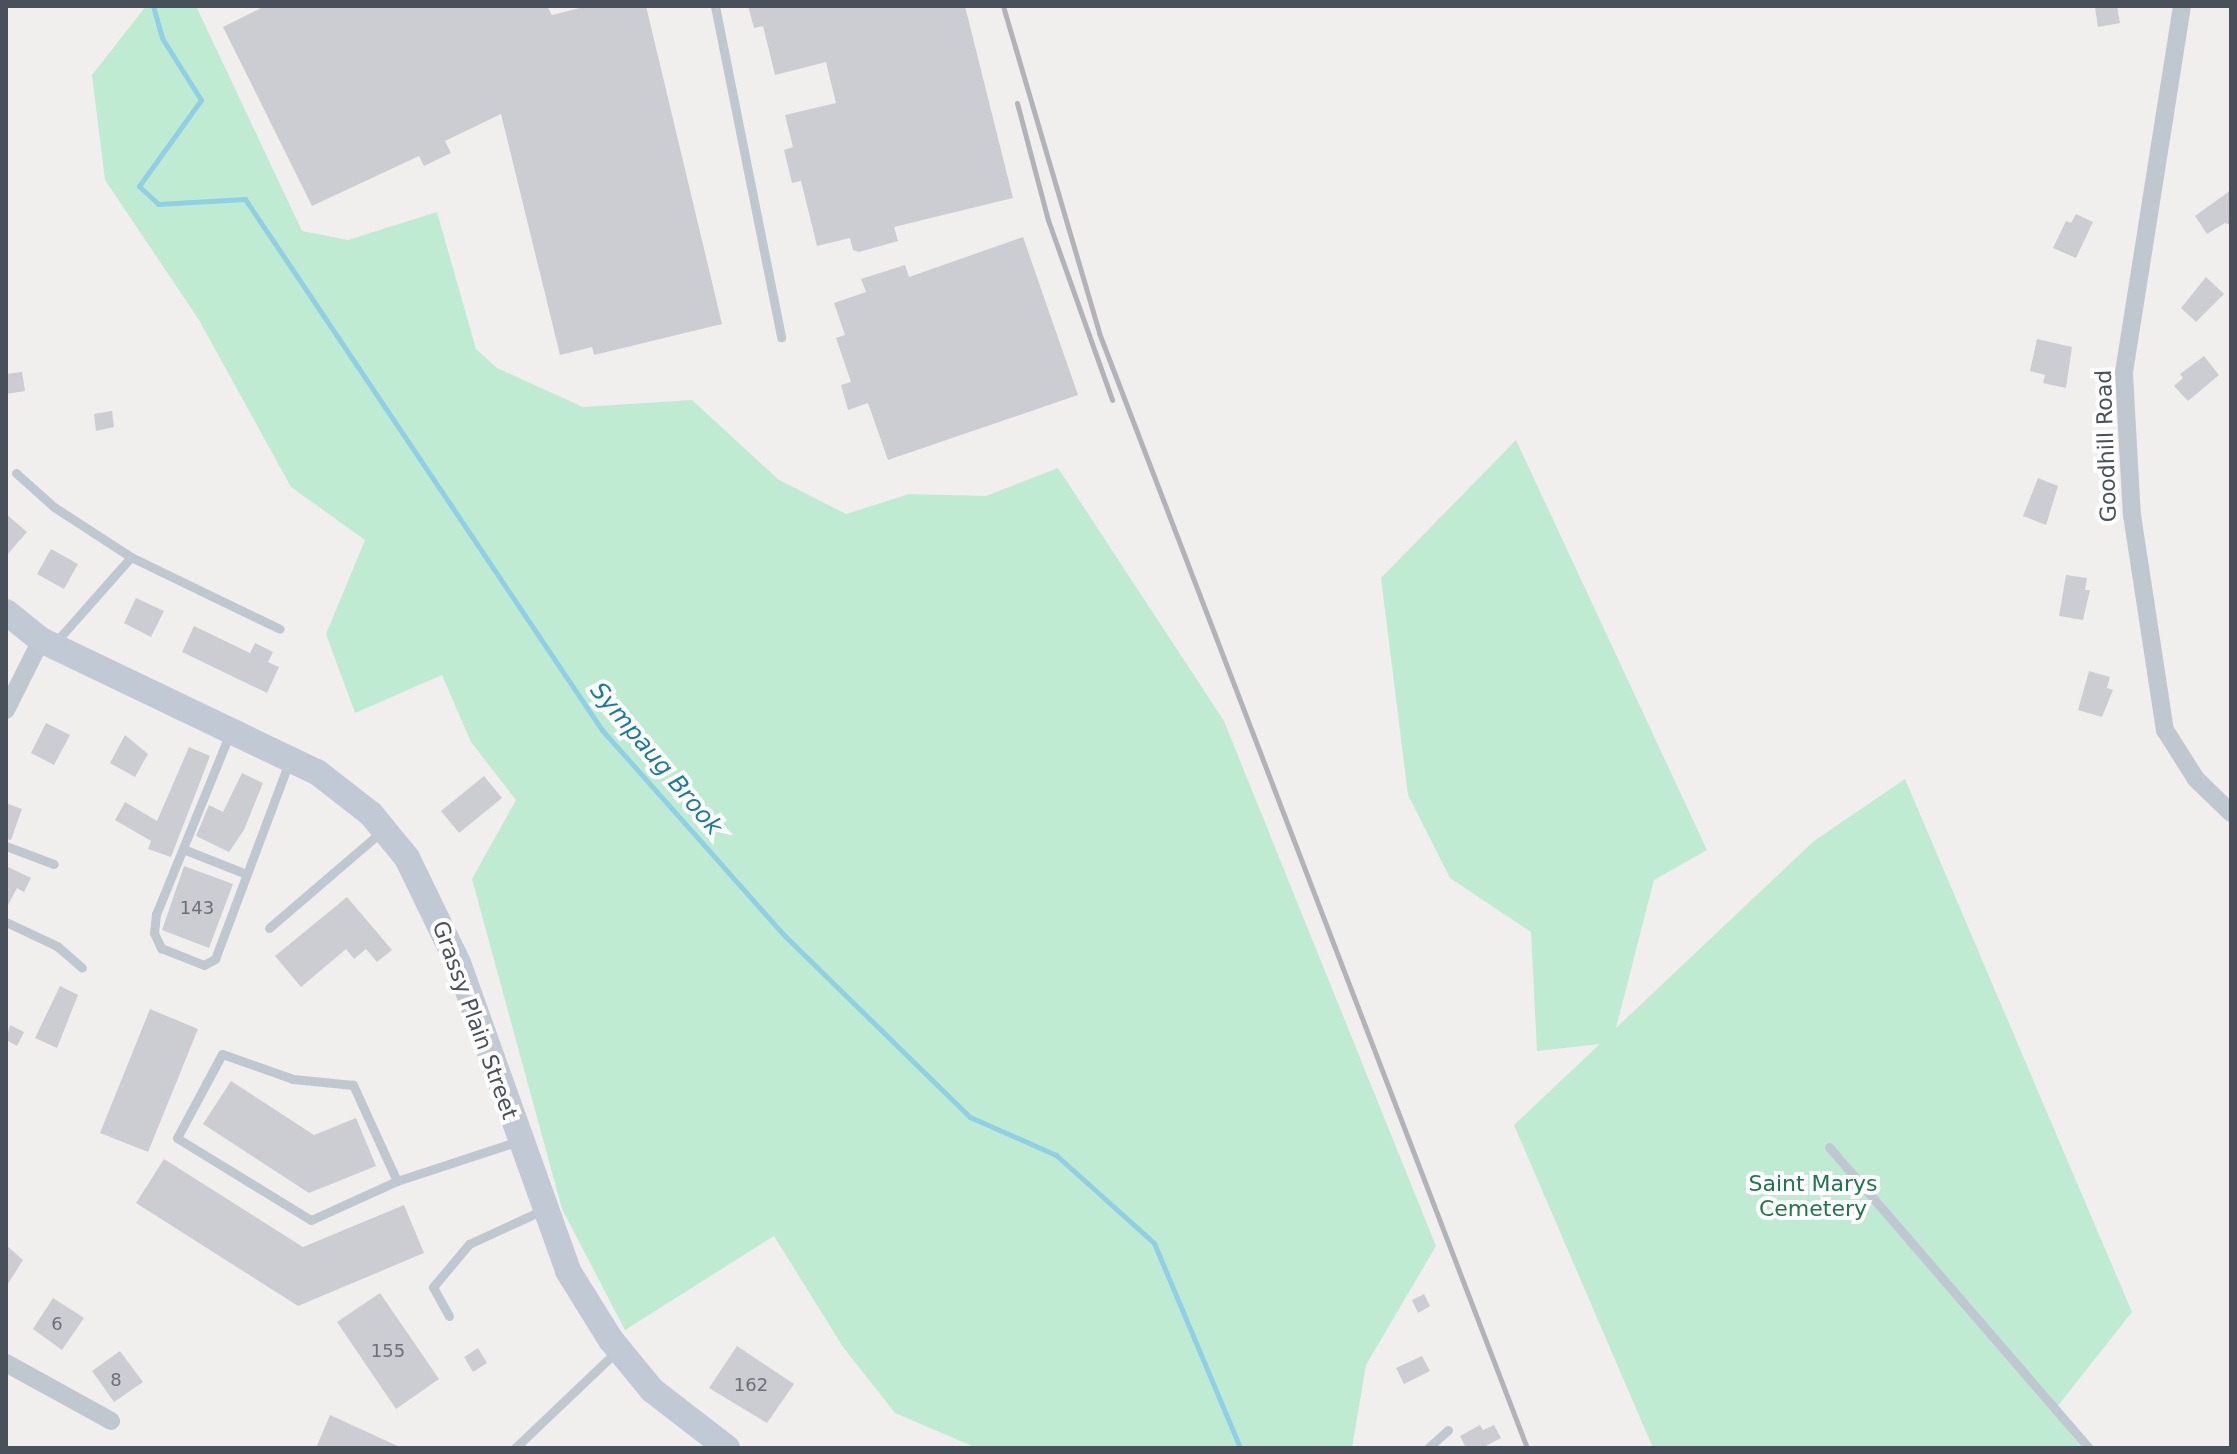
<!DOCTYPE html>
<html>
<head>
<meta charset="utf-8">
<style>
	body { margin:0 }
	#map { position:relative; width:2237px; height:1454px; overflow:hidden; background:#f1eeee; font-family:"DejaVu Sans",sans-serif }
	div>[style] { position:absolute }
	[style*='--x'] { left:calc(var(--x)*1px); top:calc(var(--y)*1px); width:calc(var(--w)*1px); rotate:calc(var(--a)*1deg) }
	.green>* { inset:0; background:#bfebd2 }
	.stream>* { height:5px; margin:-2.5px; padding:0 2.5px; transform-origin:2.5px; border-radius:2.5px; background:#90d0e5 }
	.building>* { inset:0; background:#cccdd2 }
	.lane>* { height:9px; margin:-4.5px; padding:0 4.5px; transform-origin:4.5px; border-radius:4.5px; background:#c0c8cf }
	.street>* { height:18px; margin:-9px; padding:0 9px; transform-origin:9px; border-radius:9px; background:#c0c8cf }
	.secondary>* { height:26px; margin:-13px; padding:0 13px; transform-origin:13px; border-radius:13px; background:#c0c9d4 }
	.rail>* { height:5px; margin:-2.5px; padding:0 2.5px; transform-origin:2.5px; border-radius:2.5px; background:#b1b3b8 }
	span { translate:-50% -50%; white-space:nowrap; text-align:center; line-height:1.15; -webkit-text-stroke:8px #fff; paint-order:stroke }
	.number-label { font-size:18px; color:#697078 }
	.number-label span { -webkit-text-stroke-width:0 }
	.street-label { font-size:22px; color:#48515a }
	.park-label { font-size:22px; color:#1e764d }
	.water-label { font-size:24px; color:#177c9e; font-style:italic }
	.frame { position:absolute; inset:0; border:8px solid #48515a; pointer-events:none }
</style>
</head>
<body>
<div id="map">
	<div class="green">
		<div style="clip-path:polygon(146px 6px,196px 6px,302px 231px,348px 240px,437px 212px,476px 349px,497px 368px,583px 407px,692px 400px,779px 480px,846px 514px,909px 494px,986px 496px,1058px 468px,1224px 721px,1436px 1246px,1366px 1365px,1352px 1448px,977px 1448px,895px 1413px,843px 1347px,774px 1236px,625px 1330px,562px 1209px,472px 879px,516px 800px,471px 742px,442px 675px,355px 713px,326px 634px,365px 540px,291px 487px,199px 320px,105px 180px,92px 75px)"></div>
		<div style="clip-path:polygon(1516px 440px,1707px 850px,1654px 880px,1616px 1028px,1814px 841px,1905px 779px,2132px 1312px,2053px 1412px,2082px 1448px,1653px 1448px,1514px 1125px,1600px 1044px,1537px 1051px,1531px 932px,1450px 878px,1408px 795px,1381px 578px)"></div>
	</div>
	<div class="stream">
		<div style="--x:153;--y:6;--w:33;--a:74"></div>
		<div style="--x:162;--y:38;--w:73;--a:57.8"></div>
		<div style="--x:201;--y:100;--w:106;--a:125.8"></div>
		<div style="--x:139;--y:186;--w:26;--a:43"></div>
		<div style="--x:158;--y:204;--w:87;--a:-3.3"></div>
		<div style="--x:245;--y:199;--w:640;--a:56.09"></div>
		<div style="--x:602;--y:730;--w:276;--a:48.4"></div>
		<div style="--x:785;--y:936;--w:259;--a:44.4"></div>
		<div style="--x:970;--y:1117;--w:94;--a:23.8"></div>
		<div style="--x:1056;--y:1155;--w:132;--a:41.9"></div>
		<div style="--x:1154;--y:1243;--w:222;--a:67.2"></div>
	</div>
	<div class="building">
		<div style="clip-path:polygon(265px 6px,547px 6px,552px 15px,588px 6px,646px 6px,722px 324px,594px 355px,592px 347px,560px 355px,501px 114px,445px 141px,451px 153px,424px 166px,419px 156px,312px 206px,223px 27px)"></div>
		<div style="clip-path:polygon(748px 6px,965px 6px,1013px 198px,894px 227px,898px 241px,859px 252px,853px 250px,850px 238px,817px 246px,801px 181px,792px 183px,784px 150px,793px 147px,785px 115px,836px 103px,826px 62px,775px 75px,763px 26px,754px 28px)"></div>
		<div style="clip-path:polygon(2117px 6px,2120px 23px,2098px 27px,2095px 8px)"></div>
		<div style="clip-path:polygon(2231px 190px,2231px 225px,2225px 223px,2207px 234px,2195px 216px)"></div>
		<div style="clip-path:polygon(2076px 214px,2093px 222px,2076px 258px,2053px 248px,2066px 221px,2071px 223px)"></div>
		<div style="clip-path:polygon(1023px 237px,1078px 395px,888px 460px,868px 403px,848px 410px,841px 385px,851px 382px,836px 338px,845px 335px,834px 303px,866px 292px,861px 279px,905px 265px,909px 277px)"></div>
		<div style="clip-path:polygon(2206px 277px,2224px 294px,2196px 322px,2181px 308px)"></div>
		<div style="clip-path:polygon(2037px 339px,2072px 347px,2066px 388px,2043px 383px,2045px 375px,2030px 371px)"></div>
		<div style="clip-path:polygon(2204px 356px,2219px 375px,2188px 401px,2174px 386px,2183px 378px,2180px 374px)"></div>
		<div style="clip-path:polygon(22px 372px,25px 391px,6px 394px,6px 374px)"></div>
		<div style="clip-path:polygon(112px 411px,114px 427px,96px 431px,94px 414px)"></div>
		<div style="clip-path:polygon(2038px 478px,2058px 486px,2046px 525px,2023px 516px)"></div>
		<div style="clip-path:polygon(6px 514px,27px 532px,6px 556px)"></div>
		<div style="clip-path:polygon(51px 549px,78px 564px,64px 589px,37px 574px)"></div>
		<div style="clip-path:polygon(2066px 575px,2087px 578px,2085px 590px,2090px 590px,2083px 620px,2059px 616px)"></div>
		<div style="clip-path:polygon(136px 598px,164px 611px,151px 637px,124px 623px)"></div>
		<div style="clip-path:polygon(194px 626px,250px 653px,255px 643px,273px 652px,268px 662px,279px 667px,267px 693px,182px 652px)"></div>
		<div style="clip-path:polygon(2089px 671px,2110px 677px,2107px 688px,2113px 690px,2102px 717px,2078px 710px)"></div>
		<div style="clip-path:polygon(46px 723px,70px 735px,54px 765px,31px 753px)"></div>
		<div style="clip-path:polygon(125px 735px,148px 754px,135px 777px,110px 763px)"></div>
		<div style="clip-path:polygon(189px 747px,210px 756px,171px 857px,148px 849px,151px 841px,115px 820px,125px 802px,157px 821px)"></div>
		<div style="clip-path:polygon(242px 773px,263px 783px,244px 830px,229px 852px,196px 836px,209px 805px,223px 812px)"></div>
		<div style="clip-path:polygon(484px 776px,502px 798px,459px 833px,441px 811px)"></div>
		<div style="clip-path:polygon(6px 803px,22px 809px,11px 840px,6px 839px)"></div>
		<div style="clip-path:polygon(6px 866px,31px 878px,24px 892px,17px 888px,6px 909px)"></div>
		<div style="clip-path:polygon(184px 866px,233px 884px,209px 948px,162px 930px)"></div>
		<div style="clip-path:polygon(347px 897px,392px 950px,377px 962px,366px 949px,354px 959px,346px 949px,301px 987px,275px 956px)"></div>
		<div style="clip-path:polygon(60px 986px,78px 995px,57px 1048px,35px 1038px)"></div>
		<div style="clip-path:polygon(150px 1009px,198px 1029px,148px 1152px,100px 1133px)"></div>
		<div style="clip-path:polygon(10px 1025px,24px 1032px,17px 1046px,6px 1040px)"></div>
		<div style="clip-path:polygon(231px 1081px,314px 1135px,356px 1118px,376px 1166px,309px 1193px,203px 1124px)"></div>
		<div style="clip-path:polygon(164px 1159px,303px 1247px,404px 1205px,424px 1253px,298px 1306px,136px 1203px)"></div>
		<div style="clip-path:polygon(6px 1245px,23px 1260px,6px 1287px)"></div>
		<div style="clip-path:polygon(380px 1293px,439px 1379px,396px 1409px,337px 1322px)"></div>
		<div style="clip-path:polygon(1424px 1294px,1430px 1306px,1418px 1313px,1412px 1300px)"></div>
		<div style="clip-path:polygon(53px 1298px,84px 1318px,62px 1350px,33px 1329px)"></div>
		<div style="clip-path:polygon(737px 1346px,794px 1384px,767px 1423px,709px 1388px)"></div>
		<div style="clip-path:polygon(478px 1348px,487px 1363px,473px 1372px,464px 1357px)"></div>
		<div style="clip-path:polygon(120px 1351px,143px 1382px,114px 1402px,92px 1371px)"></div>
		<div style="clip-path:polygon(1422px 1356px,1430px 1371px,1404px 1384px,1396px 1368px)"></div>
		<div style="clip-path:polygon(330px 1415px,402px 1448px,316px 1448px)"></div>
		<div style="clip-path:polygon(1480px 1425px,1483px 1430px,1494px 1425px,1501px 1438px,1482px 1448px,1466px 1448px,1460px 1436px)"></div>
	</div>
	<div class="lane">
		<div style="--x:715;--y:6;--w:338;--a:78.7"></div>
		<div style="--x:16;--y:473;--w:51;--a:41.8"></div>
		<div style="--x:54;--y:507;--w:92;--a:33"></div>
		<div style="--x:131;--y:557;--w:115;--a:131.5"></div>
		<div style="--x:131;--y:557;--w:165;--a:25.8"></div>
		<div style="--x:230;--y:733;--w:196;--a:112.2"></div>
		<div style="--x:156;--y:914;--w:19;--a:96"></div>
		<div style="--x:154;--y:933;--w:17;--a:65"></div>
		<div style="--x:161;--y:948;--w:46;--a:21.6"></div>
		<div style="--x:204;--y:965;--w:13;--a:-29"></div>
		<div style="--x:215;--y:959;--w:210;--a:-69.4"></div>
		<div style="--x:6;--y:846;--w:51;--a:20.6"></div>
		<div style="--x:183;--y:849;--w:66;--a:21.5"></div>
		<div style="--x:6;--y:922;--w:56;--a:25.2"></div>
		<div style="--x:57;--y:946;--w:33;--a:41"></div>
		<div style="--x:269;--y:928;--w:148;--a:-40.6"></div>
		<div style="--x:1829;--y:1147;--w:398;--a:49.2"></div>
		<div style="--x:397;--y:1181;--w:106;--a:-114.6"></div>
		<div style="--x:353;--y:1085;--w:60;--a:-174.3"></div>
		<div style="--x:293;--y:1079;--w:75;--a:-160.6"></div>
		<div style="--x:222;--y:1054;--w:95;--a:118.2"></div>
		<div style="--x:177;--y:1138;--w:157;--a:31.5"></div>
		<div style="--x:311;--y:1220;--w:94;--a:-24.4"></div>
		<div style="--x:397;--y:1181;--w:128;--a:-18.2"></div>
		<div style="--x:449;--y:1316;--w:33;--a:-119"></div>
		<div style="--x:433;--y:1287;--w:56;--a:-50.1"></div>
		<div style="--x:469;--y:1244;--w:81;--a:-24.7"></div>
		<div style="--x:515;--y:1448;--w:141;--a:-43.6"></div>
		<div style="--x:1428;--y:1448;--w:27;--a:-42"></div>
	</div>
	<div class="street">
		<div style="--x:2182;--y:6;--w:373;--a:99"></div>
		<div style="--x:2124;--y:374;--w:141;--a:86.8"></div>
		<div style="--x:2132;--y:515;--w:218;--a:81.3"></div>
		<div style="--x:2165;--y:730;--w:58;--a:57.7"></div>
		<div style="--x:2196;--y:779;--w:49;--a:44.2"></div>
		<div style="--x:6;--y:710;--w:78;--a:-63.4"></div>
		<div style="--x:6;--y:1363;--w:120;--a:28.9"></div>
	</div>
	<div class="secondary">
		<div style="--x:6;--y:612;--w:45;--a:38.7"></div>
		<div style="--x:41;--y:640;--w:306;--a:25.6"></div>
		<div style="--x:317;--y:772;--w:68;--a:37.9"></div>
		<div style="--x:371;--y:814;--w:57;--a:50.7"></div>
		<div style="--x:407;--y:858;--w:117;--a:64.1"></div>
		<div style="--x:458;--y:963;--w:327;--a:70.3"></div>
		<div style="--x:568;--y:1271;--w:81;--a:58.1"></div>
		<div style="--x:611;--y:1340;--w:65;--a:50.6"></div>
		<div style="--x:652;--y:1390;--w:95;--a:37.7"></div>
	</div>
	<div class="rail">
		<div style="--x:1003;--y:6;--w:341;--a:73.6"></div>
		<div style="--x:1099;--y:333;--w:1194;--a:69"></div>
		<div style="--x:1017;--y:103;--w:121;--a:75.2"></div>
		<div style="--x:1048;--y:220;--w:191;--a:70.4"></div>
	</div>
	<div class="number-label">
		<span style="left:197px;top:908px">143</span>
		<span style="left:57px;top:1324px">6</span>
		<span style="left:388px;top:1351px">155</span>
		<span style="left:116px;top:1380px">8</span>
		<span style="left:751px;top:1385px">162</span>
	</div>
	<div class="street-label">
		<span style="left:2106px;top:446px;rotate:-92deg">Goodhill Road</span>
		<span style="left:475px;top:1020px;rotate:70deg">Grassy Plain Street</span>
	</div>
	<div class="park-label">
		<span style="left:1813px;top:1196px">Saint Marys<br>Cemetery</span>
	</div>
	<div class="water-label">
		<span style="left:656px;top:759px;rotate:50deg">Sympaug Brook</span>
	</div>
	<div class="frame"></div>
</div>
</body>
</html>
